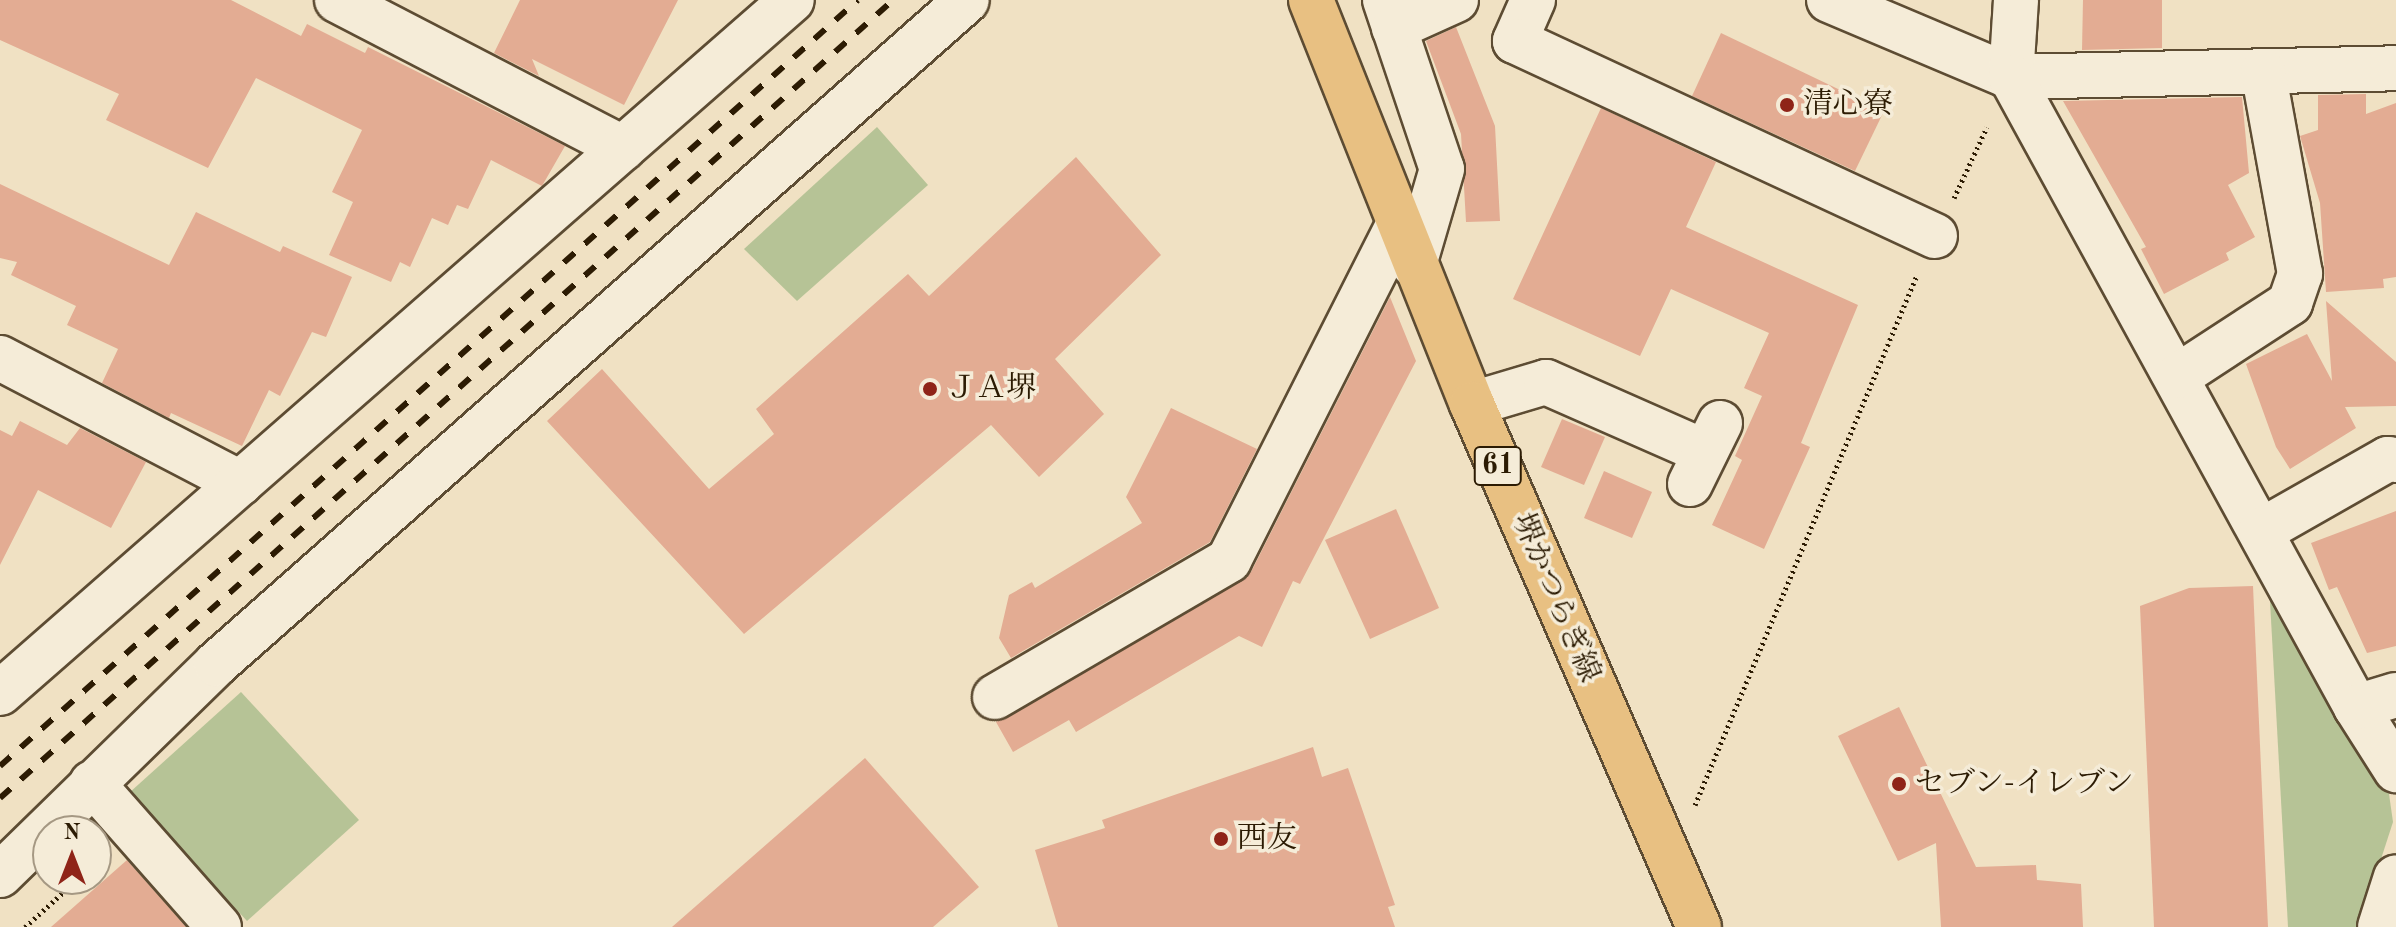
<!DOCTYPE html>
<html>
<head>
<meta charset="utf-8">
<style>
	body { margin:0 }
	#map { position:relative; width:2396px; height:927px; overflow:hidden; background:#f0e1c3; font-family:"Old Standard TT","Noto Serif JP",serif }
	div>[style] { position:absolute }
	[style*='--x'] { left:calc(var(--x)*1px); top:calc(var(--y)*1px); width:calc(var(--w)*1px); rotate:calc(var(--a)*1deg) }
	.green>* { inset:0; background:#b6c396 }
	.building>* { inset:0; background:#e3ac93 }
	.path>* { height:5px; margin-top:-2.5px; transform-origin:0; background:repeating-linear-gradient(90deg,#2c1b03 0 2px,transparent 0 6px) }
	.roads { filter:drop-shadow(2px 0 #5d4c33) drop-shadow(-2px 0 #5d4c33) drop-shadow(0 2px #5d4c33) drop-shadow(0 -2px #5d4c33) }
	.minor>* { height:44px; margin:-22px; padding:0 22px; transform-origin:22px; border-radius:22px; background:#f5ecd8 }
	.major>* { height:44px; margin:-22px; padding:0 22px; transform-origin:22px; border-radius:22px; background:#e8c082 }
	.rail>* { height:6px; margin-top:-3px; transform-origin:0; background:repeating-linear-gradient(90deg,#2c1b03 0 14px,transparent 0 28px) }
	.dots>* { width:22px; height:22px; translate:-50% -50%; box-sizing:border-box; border:4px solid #f5ecd8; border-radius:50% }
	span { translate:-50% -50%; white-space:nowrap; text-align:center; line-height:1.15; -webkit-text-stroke:7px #f5ecd8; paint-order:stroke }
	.shield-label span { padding:2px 6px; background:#f5ecd8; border:2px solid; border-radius:6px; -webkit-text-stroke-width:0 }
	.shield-label { font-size:28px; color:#2c1b03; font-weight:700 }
	.poi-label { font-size:30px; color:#2c1b03 }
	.left { translate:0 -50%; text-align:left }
	.street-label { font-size:30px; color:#2c1b03 }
	.north { position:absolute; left:32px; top:815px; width:80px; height:80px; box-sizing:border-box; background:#f5ecd8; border:2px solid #a59883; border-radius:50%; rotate:0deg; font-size:22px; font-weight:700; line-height:32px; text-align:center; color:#2c1b03 }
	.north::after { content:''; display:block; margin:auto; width:28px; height:36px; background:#8f2418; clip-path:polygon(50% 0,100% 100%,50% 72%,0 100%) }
</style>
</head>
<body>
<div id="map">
	<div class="green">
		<div style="clip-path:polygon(877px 127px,928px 185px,797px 301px,744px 249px)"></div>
		<div style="clip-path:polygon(2269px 583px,2388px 787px,2393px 822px,2359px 927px,2288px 927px)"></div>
		<div style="clip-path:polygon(241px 692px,359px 820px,247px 921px,129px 793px)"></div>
	</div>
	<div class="building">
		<div style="clip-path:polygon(0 0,231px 0,301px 36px,307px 24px,365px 53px,368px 47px,565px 146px,542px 186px,491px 160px,468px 209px,457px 205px,448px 225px,432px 218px,410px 267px,400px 262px,391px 282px,329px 255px,353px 202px,332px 192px,362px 130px,256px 78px,208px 168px,106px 120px,119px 94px,0 40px)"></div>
		<div style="clip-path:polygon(520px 0,678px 0,624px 105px,532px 59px,539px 76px,494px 53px)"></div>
		<div style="clip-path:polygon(2083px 0,2162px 0,2162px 48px,2082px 50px)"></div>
		<div style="clip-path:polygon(1456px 27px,1495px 126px,1500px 221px,1466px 222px,1461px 134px,1426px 41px)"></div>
		<div style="clip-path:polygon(1721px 33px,1884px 111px,1855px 171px,1692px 96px)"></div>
		<div style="clip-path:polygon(2366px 94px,2366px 114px,2396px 103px,2396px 277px,2383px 279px,2384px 288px,2326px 292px,2320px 203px,2300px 136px,2318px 130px,2318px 95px)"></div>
		<div style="clip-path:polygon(2242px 97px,2249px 173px,2228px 185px,2255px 237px,2226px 253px,2229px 260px,2164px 294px,2141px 249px,2146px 247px,2063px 101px)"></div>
		<div style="clip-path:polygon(1601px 108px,1716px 162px,1686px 227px,1858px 305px,1801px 443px,1810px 447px,1764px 549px,1712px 525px,1742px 460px,1735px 456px,1762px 396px,1744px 388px,1769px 333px,1671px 289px,1640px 356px,1513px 299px)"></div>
		<div style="clip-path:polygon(1076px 157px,1161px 255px,1055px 359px,1104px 414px,1039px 477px,991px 425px,744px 634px,547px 421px,602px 369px,709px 489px,774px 434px,756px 409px,908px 274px,929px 296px)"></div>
		<div style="clip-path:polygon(0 184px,169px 265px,196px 212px,280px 252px,283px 246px,352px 277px,326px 337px,312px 332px,280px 396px,269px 390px,242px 446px,171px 413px,169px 418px,102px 383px,118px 349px,67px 325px,76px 306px,11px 275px,17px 262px,0 258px)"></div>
		<div style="clip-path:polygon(1390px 297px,1416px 361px,1300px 584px,1293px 581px,1262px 647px,1239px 636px,1076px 732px,1069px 720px,1013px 752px,996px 722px,1251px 572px)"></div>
		<div style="clip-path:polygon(2326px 301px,2396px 362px,2396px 406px,2345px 407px,2356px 428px,2290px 469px,2276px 447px,2246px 364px,2307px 334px,2332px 381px)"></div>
		<div style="clip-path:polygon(1171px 408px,1257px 449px,1210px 542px,1011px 658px,999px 638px,1009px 595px,1032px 582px,1035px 588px,1142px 523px,1126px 497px)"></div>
		<div style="clip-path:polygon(1562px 419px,1605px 437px,1584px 485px,1541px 467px)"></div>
		<div style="clip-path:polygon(20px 421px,67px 445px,80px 428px,146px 462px,111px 528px,38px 490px,0 565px,0 430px,12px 436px)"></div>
		<div style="clip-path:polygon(1604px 471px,1652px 492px,1632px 538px,1584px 518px)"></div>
		<div style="clip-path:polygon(1396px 509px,1439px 608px,1370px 639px,1325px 540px)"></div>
		<div style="clip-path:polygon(2396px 511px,2396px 646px,2367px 653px,2337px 587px,2329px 590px,2311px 543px)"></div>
		<div style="clip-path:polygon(2253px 586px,2268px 927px,2154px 927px,2140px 606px,2189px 588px)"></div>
		<div style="clip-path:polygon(1899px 707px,1976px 867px,2036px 865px,2037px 880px,2081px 884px,2083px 927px,1941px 927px,1936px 843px,1898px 861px,1838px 736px)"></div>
		<div style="clip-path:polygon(1313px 747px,1322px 777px,1348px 768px,1395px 905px,1388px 907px,1395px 927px,1058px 927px,1035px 850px,1105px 828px,1102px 820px)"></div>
		<div style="clip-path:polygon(865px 758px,979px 887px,933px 927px,672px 927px)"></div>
		<div style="clip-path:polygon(127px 860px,186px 927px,51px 927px)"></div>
	</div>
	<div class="path">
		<div style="--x:1954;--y:198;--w:78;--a:-65.1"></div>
		<div style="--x:1695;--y:805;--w:575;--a:-67.27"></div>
		<div style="--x:25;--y:927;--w:72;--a:-42.2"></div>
	</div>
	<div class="roads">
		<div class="minor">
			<div style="--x:337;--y:0;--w:322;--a:27.4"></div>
			<div style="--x:1385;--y:0;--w:178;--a:71.4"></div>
			<div style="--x:1442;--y:169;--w:100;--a:106.3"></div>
			<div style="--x:1533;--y:0;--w:45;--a:113.7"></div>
			<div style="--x:1515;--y:41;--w:463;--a:24.9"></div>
			<div style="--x:1829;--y:0;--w:198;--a:22.9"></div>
			<div style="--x:2011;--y:77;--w:385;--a:-1.3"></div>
			<div style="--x:2016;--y:0;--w:77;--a:93.7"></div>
			<div style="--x:2011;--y:77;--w:718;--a:61.29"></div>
			<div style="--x:2356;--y:707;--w:75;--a:57.6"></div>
			<div style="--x:1394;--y:28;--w:68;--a:-24.3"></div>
			<div style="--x:0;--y:358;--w:271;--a:27.5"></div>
			<div style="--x:2178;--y:376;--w:134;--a:-33.1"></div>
			<div style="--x:2290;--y:303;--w:31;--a:-71"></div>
			<div style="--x:2300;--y:274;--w:206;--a:-100.3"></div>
			<div style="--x:1472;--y:404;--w:77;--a:-16.6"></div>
			<div style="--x:1546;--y:382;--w:174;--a:23.8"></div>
			<div style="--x:1690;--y:484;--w:68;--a:-63.8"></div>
			<div style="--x:2261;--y:531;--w:146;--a:-29.6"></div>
			<div style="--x:2388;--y:459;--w:8;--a:7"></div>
			<div style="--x:0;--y:693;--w:1052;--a:-41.19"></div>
			<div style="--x:995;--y:697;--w:271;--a:-30.3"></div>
			<div style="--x:1229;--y:560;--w:377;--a:-63.2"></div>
			<div style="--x:2356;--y:707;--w:42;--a:-16.7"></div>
			<div style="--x:92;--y:783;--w:192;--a:48.6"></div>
			<div style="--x:0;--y:875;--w:302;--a:-44.3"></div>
			<div style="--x:216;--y:664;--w:1002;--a:-41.48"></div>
			<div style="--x:2380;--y:927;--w:52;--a:-72.3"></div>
		</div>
		<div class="major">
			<div style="--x:1311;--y:0;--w:435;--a:68.3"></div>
			<div style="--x:1472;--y:404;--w:570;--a:66.54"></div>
		</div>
	</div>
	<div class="rail">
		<div style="--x:0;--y:766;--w:1150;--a:-41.76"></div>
		<div style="--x:0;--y:798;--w:1198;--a:-41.78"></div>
	</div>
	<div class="dots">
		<div style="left:1787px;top:105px;background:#8f2418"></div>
		<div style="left:930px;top:389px;background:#8f2418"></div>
		<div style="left:1899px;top:784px;background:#8f2418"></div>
		<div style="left:1221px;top:839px;background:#8f2418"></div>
	</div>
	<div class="shield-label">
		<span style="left:1498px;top:466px">61</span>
	</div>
	<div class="poi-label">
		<span class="left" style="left:1803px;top:105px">清心寮</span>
		<span class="left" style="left:946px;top:389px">ＪＡ堺</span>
		<span class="left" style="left:1915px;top:784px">セブン-イレブン</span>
		<span class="left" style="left:1237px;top:839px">西友</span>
	</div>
	<div class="street-label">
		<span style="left:1555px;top:598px;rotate:67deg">堺かつらぎ線</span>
	</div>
	<div class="north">N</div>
</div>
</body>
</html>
